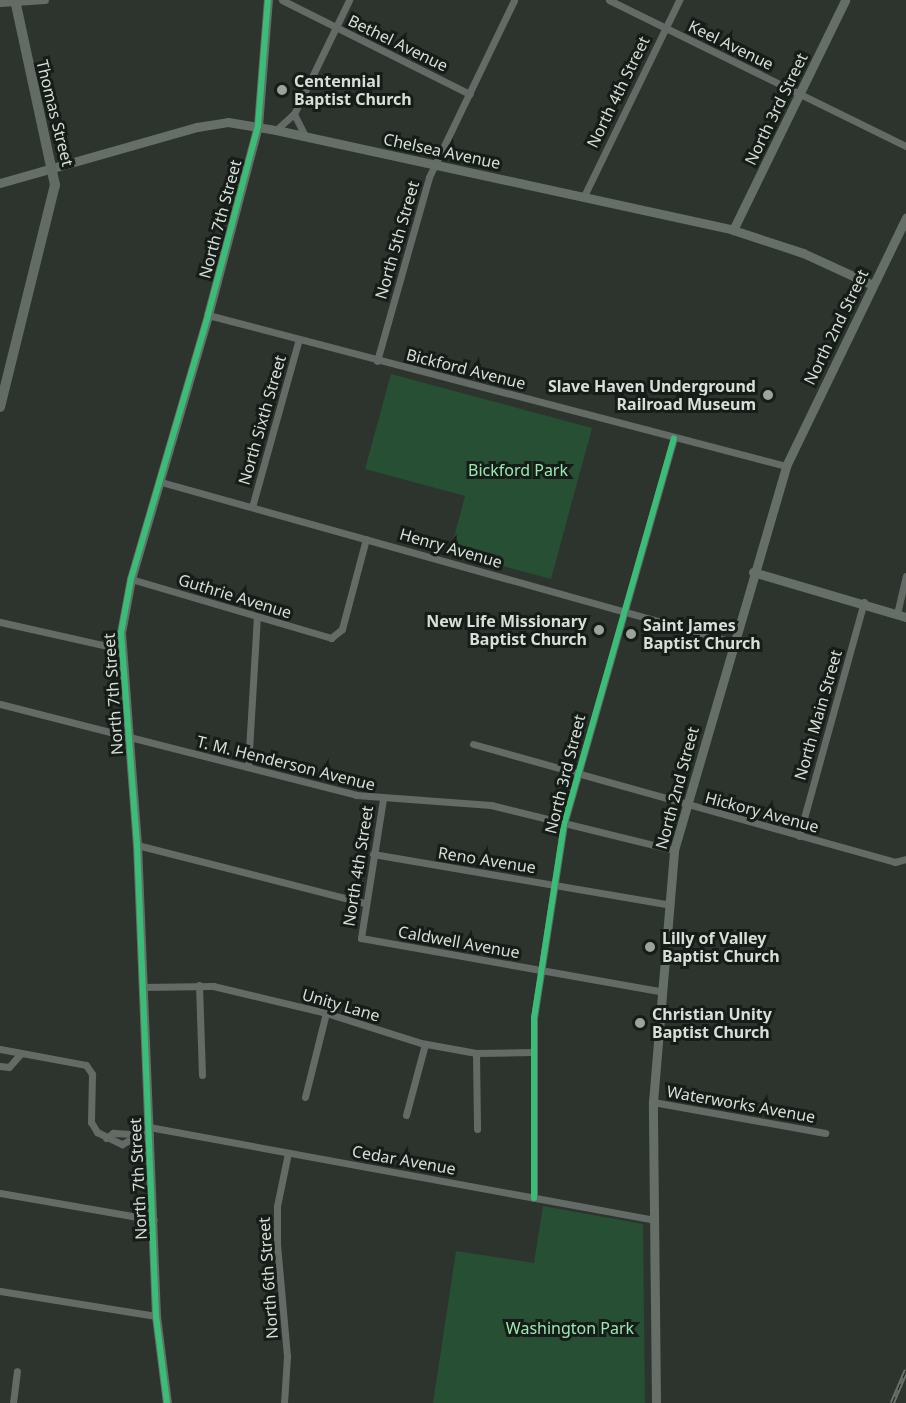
<!DOCTYPE html>
<html>
<head>
<meta charset="utf-8">
<style>
	body { margin:0 }
	#map { position:relative; width:906px; height:1403px; overflow:hidden; background:#2c342d; font-family:"Noto Sans",sans-serif }
	div>[style] { position:absolute }
	[style*='--x'] { left:calc(var(--x)*1px); top:calc(var(--y)*1px); width:calc(var(--w)*1px); rotate:calc(var(--a)*1deg) }
	.green>* { inset:0; background:#264f33 }
	.street>* { height:7px; margin:-3.5px; padding:0 3.5px; transform-origin:3.5px; border-radius:3.5px; background:#646b66 }
	.secondary>* { height:9px; margin:-4.5px; padding:0 4.5px; transform-origin:4.5px; border-radius:4.5px; background:#656f68 }
	.primary>* { height:10px; margin:-5px; padding:0 5px; transform-origin:5px; border-radius:5px; background:#636c64 }
	.rail>* { height:4.5px; margin-top:-2.25px; transform-origin:0; background:repeating-linear-gradient(90deg,#161c17 0 7px,#687069 0 14px); box-sizing:border-box; border-block:2px solid #687069 }
	.cycleway>* { height:6px; margin:-3px; padding:0 3px; transform-origin:3px; border-radius:3px; background:#3abd76 }
	.dots>* { width:16px; height:16px; translate:-50% -50%; box-sizing:border-box; border:3px solid #161c17; border-radius:50% }
	span { translate:-50% -50%; white-space:nowrap; text-align:center; line-height:1.15; -webkit-text-stroke:6px #161c17; paint-order:stroke }
	.street-label { font-size:16px; color:#d6dfd8 }
	.poi-label { font-size:16px; color:#d6dfd8; font-weight:700 }
	.left { translate:0 -50%; text-align:left }
	.right { translate:-100% -50%; text-align:right }
	.park-label { font-size:16px; color:#9ce8b1 }
</style>
</head>
<body>
<div id="map">
	<div class="green">
		<div style="clip-path:polygon(391px 374px,592px 428px,551px 579px,450px 552px,465px 496px,365px 469px)"></div>
		<div style="clip-path:polygon(543px 1206px,643px 1224px,645px 1403px,433px 1403px,456px 1251px,534px 1263px)"></div>
	</div>
	<div class="street">
		<div style="--x:282;--y:0;--w:210;--a:26.6"></div>
		<div style="--x:609;--y:0;--w:331;--a:26.2"></div>
		<div style="--x:0;--y:3;--w:45;--a:-3.8"></div>
		<div style="--x:294;--y:114;--w:25;--a:63"></div>
		<div style="--x:276;--y:130;--w:24;--a:-42"></div>
		<div style="--x:294;--y:114;--w:127;--a:-64.2"></div>
		<div style="--x:584;--y:196;--w:218;--a:-64.1"></div>
		<div style="--x:208;--y:315;--w:597;--a:14.64"></div>
		<div style="--x:377;--y:361;--w:191;--a:-74.2"></div>
		<div style="--x:429;--y:177;--w:196;--a:-64.3"></div>
		<div style="--x:161;--y:482;--w:594;--a:15.63"></div>
		<div style="--x:252;--y:507;--w:174;--a:-74.4"></div>
		<div style="--x:131;--y:579;--w:209;--a:16.4"></div>
		<div style="--x:331;--y:638;--w:14;--a:-39"></div>
		<div style="--x:342;--y:629;--w:93;--a:-75.1"></div>
		<div style="--x:897;--y:614;--w:39;--a:-77"></div>
		<div style="--x:0;--y:622;--w:124;--a:12.6"></div>
		<div style="--x:0;--y:704;--w:367;--a:14.3"></div>
		<div style="--x:356;--y:795;--w:135;--a:4.2"></div>
		<div style="--x:491;--y:805;--w:188;--a:13.8"></div>
		<div style="--x:473;--y:744;--w:438;--a:15.6"></div>
		<div style="--x:895;--y:862;--w:11;--a:-15"></div>
		<div style="--x:248;--y:767;--w:150;--a:-86.6"></div>
		<div style="--x:383;--y:799;--w:141;--a:99"></div>
		<div style="--x:361;--y:938;--w:304;--a:10.1"></div>
		<div style="--x:799;--y:836;--w:243;--a:-74.5"></div>
		<div style="--x:137;--y:845;--w:234;--a:14.3"></div>
		<div style="--x:373;--y:854;--w:297;--a:9.7"></div>
		<div style="--x:199;--y:985;--w:90;--a:88.1"></div>
		<div style="--x:142;--y:987;--w:71;--a:-0.8"></div>
		<div style="--x:213;--y:986;--w:116;--a:13.4"></div>
		<div style="--x:326;--y:1013;--w:100;--a:17.5"></div>
		<div style="--x:421;--y:1043;--w:56;--a:10.3"></div>
		<div style="--x:476;--y:1053;--w:57;--a:-1"></div>
		<div style="--x:0;--y:1049;--w:87;--a:10.5"></div>
		<div style="--x:86;--y:1065;--w:11;--a:56"></div>
		<div style="--x:92;--y:1074;--w:48;--a:91.2"></div>
		<div style="--x:91;--y:1122;--w:12;--a:59"></div>
		<div style="--x:97;--y:1132;--w:28;--a:26"></div>
		<div style="--x:122;--y:1144;--w:17;--a:-28"></div>
		<div style="--x:476;--y:1053;--w:76;--a:89.2"></div>
		<div style="--x:0;--y:1066;--w:9;--a:6"></div>
		<div style="--x:9;--y:1067;--w:18;--a:-49"></div>
		<div style="--x:305;--y:1097;--w:87;--a:-76"></div>
		<div style="--x:653;--y:1102;--w:175;--a:10.2"></div>
		<div style="--x:406;--y:1115;--w:73;--a:-75"></div>
		<div style="--x:149;--y:1127;--w:514;--a:10.41"></div>
		<div style="--x:106;--y:1138;--w:9;--a:-36"></div>
		<div style="--x:113;--y:1133;--w:37;--a:3"></div>
		<div style="--x:0;--y:1193;--w:156;--a:9.9"></div>
		<div style="--x:534;--y:1198;--w:180;--a:-90"></div>
		<div style="--x:534;--y:1018;--w:196;--a:-81.2"></div>
		<div style="--x:564;--y:824;--w:401;--a:-74.1"></div>
		<div style="--x:0;--y:1291;--w:158;--a:9.1"></div>
		<div style="--x:13;--y:1403;--w:32;--a:-83"></div>
		<div style="--x:284;--y:1403;--w:47;--a:-86.3"></div>
		<div style="--x:287;--y:1356;--w:111;--a:-95.1"></div>
		<div style="--x:277;--y:1245;--w:39;--a:-90"></div>
		<div style="--x:277;--y:1206;--w:54;--a:-78.3"></div>
	</div>
	<div class="secondary">
		<div style="--x:0;--y:183;--w:205;--a:-15.9"></div>
		<div style="--x:197;--y:127;--w:31;--a:-9"></div>
		<div style="--x:228;--y:122;--w:49;--a:9.5"></div>
		<div style="--x:276;--y:130;--w:468;--a:12.3"></div>
		<div style="--x:733;--y:230;--w:74;--a:18.2"></div>
		<div style="--x:803;--y:253;--w:77;--a:24.6"></div>
		<div style="--x:733;--y:230;--w:256;--a:-64"></div>
		<div style="--x:753;--y:572;--w:159;--a:16.4"></div>
		<div style="--x:167;--y:1403;--w:88;--a:-97.2"></div>
		<div style="--x:156;--y:1316;--w:471;--a:-92.3"></div>
		<div style="--x:137;--y:845;--w:213;--a:-94.3"></div>
		<div style="--x:121;--y:633;--w:55;--a:-79.5"></div>
		<div style="--x:131;--y:579;--w:275;--a:-73.7"></div>
		<div style="--x:208;--y:315;--w:196;--a:-75.2"></div>
		<div style="--x:258;--y:126;--w:126;--a:-85.5"></div>
		<div style="--x:656;--y:1403;--w:301;--a:-90.6"></div>
		<div style="--x:653;--y:1102;--w:253;--a:-85.2"></div>
		<div style="--x:674;--y:850;--w:400;--a:-73.7"></div>
		<div style="--x:786;--y:466;--w:276;--a:-64.2"></div>
	</div>
	<div class="primary">
		<div style="--x:0;--y:407;--w:229;--a:-76.1"></div>
		<div style="--x:55;--y:185;--w:189;--a:-102.2"></div>
	</div>
	<div class="rail">
		<div style="--x:892;--y:1403;--w:36;--a:-67"></div>
	</div>
	<div class="cycleway">
		<div style="--x:534;--y:1198;--w:180;--a:-90"></div>
		<div style="--x:534;--y:1018;--w:196;--a:-81.2"></div>
		<div style="--x:564;--y:824;--w:401;--a:-74.1"></div>
		<div style="--x:167;--y:1403;--w:88;--a:-97.2"></div>
		<div style="--x:156;--y:1316;--w:471;--a:-92.3"></div>
		<div style="--x:137;--y:845;--w:213;--a:-94.3"></div>
		<div style="--x:121;--y:633;--w:55;--a:-79.5"></div>
		<div style="--x:131;--y:579;--w:275;--a:-73.7"></div>
		<div style="--x:208;--y:315;--w:196;--a:-75.2"></div>
		<div style="--x:258;--y:126;--w:126;--a:-85.5"></div>
	</div>
	<div class="dots">
		<div style="left:282px;top:90px;background:#9aa39c"></div>
		<div style="left:768px;top:395px;background:#9aa39c"></div>
		<div style="left:599px;top:630px;background:#9aa39c"></div>
		<div style="left:631px;top:634px;background:#9aa39c"></div>
		<div style="left:650px;top:947px;background:#9aa39c"></div>
		<div style="left:640px;top:1023px;background:#9aa39c"></div>
	</div>
	<div class="street-label">
		<span style="left:398px;top:43px;rotate:26deg">Bethel Avenue</span>
		<span style="left:731px;top:45px;rotate:26deg">Keel Avenue</span>
		<span style="left:618px;top:92px;rotate:-64deg">North 4th Street</span>
		<span style="left:776px;top:109px;rotate:-64deg">North 3rd Street</span>
		<span style="left:55px;top:113px;rotate:76deg">Thomas Street</span>
		<span style="left:442px;top:151px;rotate:12deg">Chelsea Avenue</span>
		<span style="left:220px;top:219px;rotate:-75deg">North 7th Street</span>
		<span style="left:397px;top:240px;rotate:-74deg">North 5th Street</span>
		<span style="left:836px;top:327px;rotate:-64deg">North 2nd Street</span>
		<span style="left:466px;top:369px;rotate:14deg">Bickford Avenue</span>
		<span style="left:262px;top:420px;rotate:-74deg">North Sixth Street</span>
		<span style="left:451px;top:548px;rotate:16deg">Henry Avenue</span>
		<span style="left:235px;top:596px;rotate:17deg">Guthrie Avenue</span>
		<span style="left:113px;top:694px;rotate:-94deg">North 7th Street</span>
		<span style="left:818px;top:715px;rotate:-74deg">North Main Street</span>
		<span style="left:286px;top:763px;rotate:14deg">T. M. Henderson Avenue</span>
		<span style="left:565px;top:774px;rotate:-76deg">North 3rd Street</span>
		<span style="left:677px;top:788px;rotate:-75deg">North 2nd Street</span>
		<span style="left:762px;top:812px;rotate:15deg">Hickory Avenue</span>
		<span style="left:487px;top:860px;rotate:9deg">Reno Avenue</span>
		<span style="left:358px;top:866px;rotate:-81deg">North 4th Street</span>
		<span style="left:459px;top:942px;rotate:10deg">Caldwell Avenue</span>
		<span style="left:341px;top:1005px;rotate:16deg">Unity Lane</span>
		<span style="left:741px;top:1104px;rotate:10deg">Waterworks Avenue</span>
		<span style="left:404px;top:1160px;rotate:10deg">Cedar Avenue</span>
		<span style="left:138px;top:1179px;rotate:-93deg">North 7th Street</span>
		<span style="left:268px;top:1278px;rotate:-94deg">North 6th Street</span>
	</div>
	<div class="poi-label">
		<span class="left" style="left:294px;top:90px">Centennial<br>Baptist Church</span>
		<span class="right" style="left:756px;top:395px">Slave Haven Underground<br>Railroad Museum</span>
		<span class="right" style="left:587px;top:630px">New Life Missionary<br>Baptist Church</span>
		<span class="left" style="left:643px;top:634px">Saint James<br>Baptist Church</span>
		<span class="left" style="left:662px;top:947px">Lilly of Valley<br>Baptist Church</span>
		<span class="left" style="left:652px;top:1023px">Christian Unity<br>Baptist Church</span>
	</div>
	<div class="park-label">
		<span style="left:518px;top:470px">Bickford Park</span>
		<span style="left:570px;top:1328px">Washington Park</span>
	</div>
</div>
</body>
</html>
